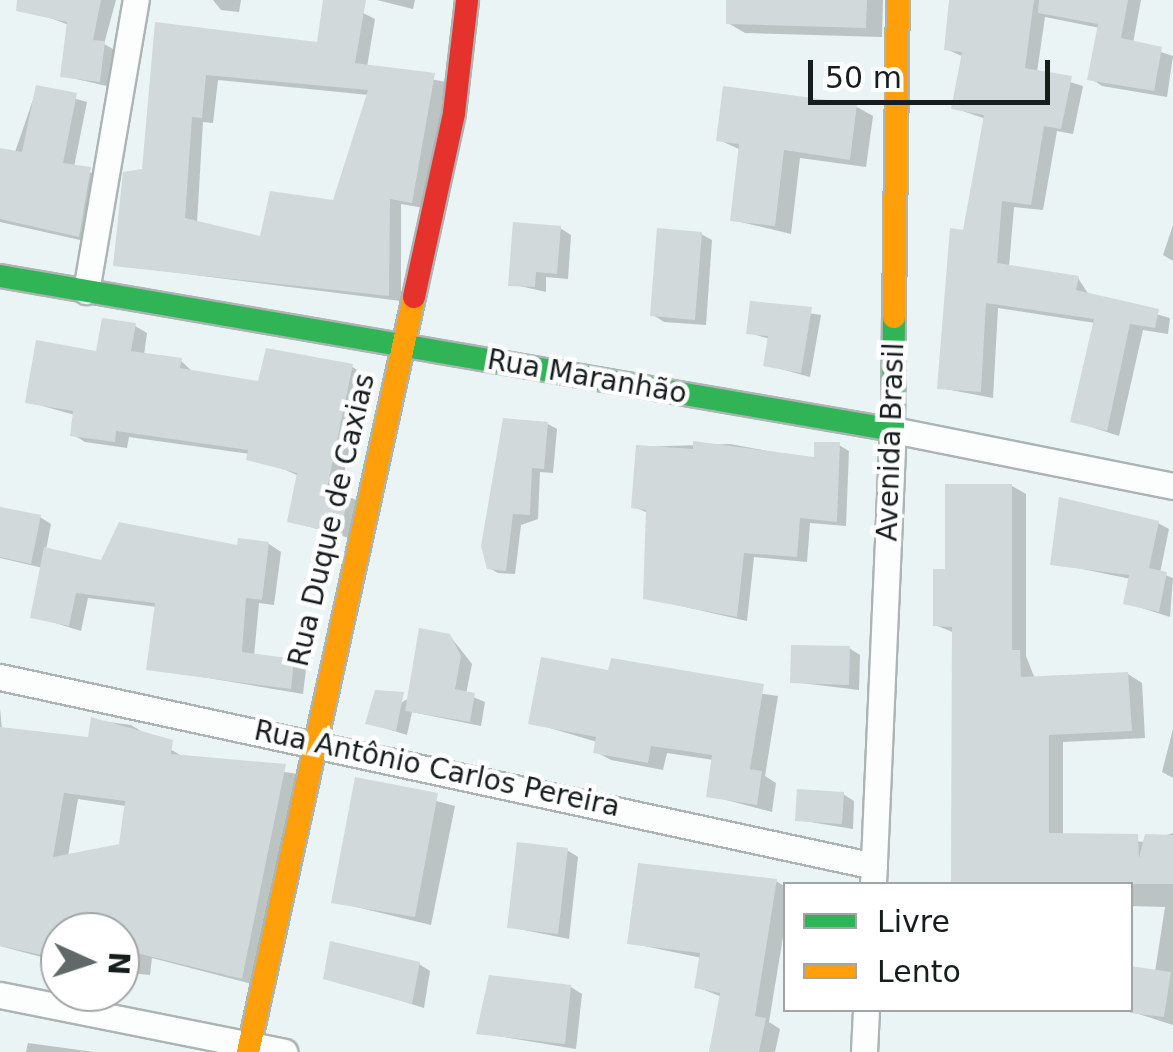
<!DOCTYPE html>
<html>
<head>
<meta charset="utf-8">
<style>
	body { margin:0 }
	#map { position:relative; width:1173px; height:1052px; overflow:hidden; background:#eaf4f4; font-family:"DejaVu Sans",sans-serif }
	div>[style] { position:absolute }
	[style*='--x'] { left:calc(var(--x)*1px); top:calc(var(--y)*1px); width:calc(var(--w)*1px); rotate:calc(var(--a)*1deg) }
	.shadow>* { inset:0; background:#0003 }
	.building>* { inset:0; background:#d1d9da }
	.roads { filter:drop-shadow(2px 0 #acb4b4) drop-shadow(-2px 0 #acb4b4) drop-shadow(0 2px #acb4b4) drop-shadow(0 -2px #acb4b4) }
	.street>* { height:25px; margin:-12.5px; padding:0 12.5px; transform-origin:12.5px; border-radius:12.5px; background:#fcfdfd }
	.fast>* { height:22px; margin:-11px; padding:0 11px; transform-origin:11px; border-radius:11px; background:#30b455 }
	.slow>* { height:22px; margin:-11px; padding:0 11px; transform-origin:11px; border-radius:11px; background:#ff9f0a }
	.jam>* { height:22px; margin:-11px; padding:0 11px; transform-origin:11px; border-radius:11px; background:#e5322d }
	span { translate:-50% -50%; white-space:nowrap; text-align:center; line-height:1.15; -webkit-text-stroke:9px #fff; paint-order:stroke }
	.street-label { font-size:28px; color:#161d1d }
	.legend { position:absolute; left:783px; top:882px; width:350px; height:130px; box-sizing:border-box; background:#fff; border:2px solid #a2a5a5; margin:0; padding:12px 18px; list-style:none; font-size:30px; color:#161d1d }
	.legend li { display:flex; align-items:center; gap:20px; height:50px }
	.legend b { width:50px; border:2px solid #a2a5a5 }
	.north { position:absolute; left:40px; top:912px; width:100px; height:100px; box-sizing:border-box; background:#fff; border:2px solid #a2a5a5; border-radius:50%; rotate:93deg; font-size:28px; font-weight:700; line-height:40px; text-align:center; color:#161d1d }
	.north::after { content:''; display:block; margin:auto; width:35px; height:45px; background:#606868; clip-path:polygon(50% 0,100% 100%,50% 72%,0 100%) }
	.scale { position:absolute; left:808px; top:60px; width:242px; height:45px; box-sizing:border-box; border:5px solid #161d1d; border-top:0; padding-left:12px; font-size:30px; line-height:35px; white-space:nowrap; color:#161d1d; -webkit-text-stroke:8px #fff; paint-order:stroke }
</style>
</head>
<body>
<div id="map">
	<div class="shadow">
		<div style="clip-path:polygon(48px 0,116px 0,104px 44px,115px 50px,111px 87px,63px 76px,69px 25px,45px 16px)"></div>
		<div style="clip-path:polygon(213px 0,241px 0,239px 12px,221px 10px)"></div>
		<div style="clip-path:polygon(377px 0,415px 0,413px 9px)"></div>
		<div style="clip-path:polygon(729px 0,883px 0,882px 37px,745px 33px,728px 23px)"></div>
		<div style="clip-path:polygon(968px 0,1141px 0,1133px 43px,1173px 56px,1167px 97px,1102px 86px,1090px 78px,1100px 28px,1045px 17px,1037px 72px,1083px 86px,1073px 134px,1057px 131px,1043px 210px,1014px 207px,1009px 267px,1078px 278px,1089px 295px,1170px 318px,1168px 334px,1143px 330px,1119px 436px,1073px 421px,1095px 323px,998px 308px,993px 398px,940px 388px,986px 119px,954px 108px,964px 57px,946px 49px)"></div>
		<div style="clip-path:polygon(evenodd,363px 13px,375px 19px,367px 67px,446px 82px,424px 208px,401px 204px,401px 301px,116px 265px,144px 172px,157px 24px,319px 45px,363px 13px,218px 80px,369px 95px,335px 203px,262px 239px,197px 223px,203px 122px,213px 123px,218px 80px)"></div>
		<div style="clip-path:polygon(37px 88px,87px 102px,74px 167px,101px 176px,89px 242px,0 222px,0 157px,14px 155px)"></div>
		<div style="clip-path:polygon(857px 107px,873px 116px,866px 167px,800px 158px,791px 234px,732px 220px,741px 150px,719px 140px)"></div>
		<div style="clip-path:polygon(1173px 225px,1173px 261px,1163px 255px)"></div>
		<div style="clip-path:polygon(560px 228px,571px 235px,568px 279px,546px 277px,546px 292px,511px 284px)"></div>
		<div style="clip-path:polygon(701px 234px,712px 240px,706px 325px,664px 322px,653px 315px)"></div>
		<div style="clip-path:polygon(752px 304px,821px 315px,810px 377px,766px 365px,770px 339px,749px 333px)"></div>
		<div style="clip-path:polygon(135px 326px,147px 333px,144px 355px,181px 361px,193px 372px,260px 383px,352px 367px,365px 374px,340px 493px,361px 502px,353px 539px,289px 521px,299px 476px,250px 454px,129px 437px,127px 448px,85px 442px,72px 434px,75px 415px,28px 402px)"></div>
		<div style="clip-path:polygon(548px 424px,557px 429px,553px 473px,540px 472px,538px 519px,521px 525px,515px 574px,498px 573px,489px 568px)"></div>
		<div style="clip-path:polygon(730px 444px,816px 460px,839px 445px,849px 451px,846px 526px,810px 523px,807px 562px,754px 557px,747px 621px,646px 598px,648px 513px,634px 507px,638px 447px)"></div>
		<div style="clip-path:polygon(1012px 486px,1026px 494px,1026px 656px,1035px 679px,1128px 674px,1142px 683px,1145px 738px,1063px 742px,1063px 836px,1145px 842px,1173px 833px,1173px 1025px,1126px 1010px,1155px 972px,1165px 907px,1130px 906px,1130px 884px,954px 884px,955px 633px,935px 625px,947px 572px)"></div>
		<div style="clip-path:polygon(40px 517px,51px 524px,46px 550px,103px 563px,269px 544px,281px 552px,274px 605px,259px 603px,254px 656px,306px 669px,303px 694px,149px 668px,157px 607px,88px 598px,81px 631px,33px 616px,43px 568px,0 558px,0 526px)"></div>
		<div style="clip-path:polygon(1158px 523px,1169px 529px,1160px 573px,1173px 578px,1170px 617px,1126px 603px,1131px 579px,1053px 563px)"></div>
		<div style="clip-path:polygon(450px 636px,472px 664px,466px 694px,485px 702px,481px 726px,412px 712px,407px 735px,368px 723px,409px 698px)"></div>
		<div style="clip-path:polygon(849px 648px,860px 655px,859px 690px,793px 682px)"></div>
		<div style="clip-path:polygon(610px 673px,778px 696px,765px 776px,776px 783px,772px 812px,708px 795px,714px 760px,667px 753px,663px 770px,611px 760px,596px 752px,597px 742px,530px 722px)"></div>
		<div style="clip-path:polygon(evenodd,0 708px,2px 730px,91px 740px,93px 720px,131px 725px,185px 758px,299px 774px,256px 985px,152px 958px,150px 975px,120px 972px,120px 932px,60px 932px,60px 962px,0 946px,0 708px,78px 799px,126px 806px,121px 847px,68px 856px,78px 799px)"></div>
		<div style="clip-path:polygon(1173px 729px,1173px 778px,1162px 772px)"></div>
		<div style="clip-path:polygon(357px 780px,455px 806px,431px 925px,340px 903px)"></div>
		<div style="clip-path:polygon(843px 794px,854px 801px,853px 829px,798px 820px)"></div>
		<div style="clip-path:polygon(567px 850px,578px 857px,569px 939px,509px 927px)"></div>
		<div style="clip-path:polygon(776px 881px,786px 887px,786px 919px,769px 1022px,780px 1029px,775px 1052px,711px 1052px,722px 997px,697px 987px,702px 958px,630px 943px)"></div>
		<div style="clip-path:polygon(419px 964px,430px 971px,424px 1008px,326px 977px)"></div>
		<div style="clip-path:polygon(571px 987px,582px 994px,576px 1049px,479px 1033px)"></div>
		<div style="clip-path:polygon(28px 1043px,94px 1052px,26px 1052px)"></div>
	</div>
	<div class="building">
		<div style="clip-path:polygon(17px 0,101px 0,93px 40px,105px 41px,100px 82px,60px 77px,67px 22px,16px 11px)"></div>
		<div style="clip-path:polygon(evenodd,323px 0,366px 0,355px 63px,435px 73px,412px 203px,390px 199px,389px 296px,113px 266px,123px 172px,142px 169px,155px 22px,317px 42px,323px 0,206px 75px,368px 90px,333px 200px,270px 191px,260px 236px,185px 218px,192px 117px,202px 118px,206px 75px)"></div>
		<div style="clip-path:polygon(726px 0,867px 0,866px 28px,726px 24px)"></div>
		<div style="clip-path:polygon(949px 0,1034px 0,1025px 68px,1072px 76px,1061px 129px,1044px 126px,1031px 205px,1002px 201px,997px 263px,1079px 276px,1076px 290px,1159px 309px,1155px 328px,1130px 324px,1107px 431px,1070px 422px,1094px 319px,986px 303px,981px 392px,937px 389px,950px 228px,963px 230px,984px 115px,951px 109px,962px 52px,944px 50px)"></div>
		<div style="clip-path:polygon(1039px 0,1128px 0,1121px 38px,1162px 47px,1154px 91px,1087px 80px,1098px 24px,1038px 13px)"></div>
		<div style="clip-path:polygon(36px 85px,77px 93px,63px 163px,91px 167px,79px 237px,0 219px,0 148px,22px 152px)"></div>
		<div style="clip-path:polygon(723px 86px,857px 104px,850px 160px,784px 150px,775px 226px,730px 221px,739px 144px,716px 141px)"></div>
		<div style="clip-path:polygon(513px 222px,561px 226px,557px 274px,536px 272px,535px 287px,508px 286px)"></div>
		<div style="clip-path:polygon(657px 228px,702px 232px,695px 320px,650px 316px)"></div>
		<div style="clip-path:polygon(750px 301px,812px 307px,801px 373px,763px 366px,768px 336px,746px 334px)"></div>
		<div style="clip-path:polygon(102px 318px,136px 323px,131px 351px,182px 358px,180px 368px,258px 381px,266px 348px,353px 364px,327px 488px,349px 493px,340px 534px,287px 522px,297px 473px,246px 460px,248px 450px,116px 431px,115px 442px,70px 436px,73px 411px,25px 403px,36px 340px,96px 351px)"></div>
		<div style="clip-path:polygon(503px 418px,548px 422px,544px 469px,532px 468px,530px 515px,513px 514px,506px 571px,487px 569px,481px 546px)"></div>
		<div style="clip-path:polygon(693px 441px,814px 457px,814px 442px,840px 442px,837px 522px,800px 518px,797px 557px,744px 553px,737px 617px,643px 599px,646px 510px,631px 508px,636px 445px,693px 449px)"></div>
		<div style="clip-path:polygon(945px 484px,1012px 484px,1012px 650px,1020px 650px,1021px 677px,1128px 672px,1132px 731px,1049px 735px,1049px 833px,1138px 834px,1139px 858px,1145px 834px,1173px 835px,1173px 884px,951px 884px,952px 627px,933px 626px,933px 569px,945px 569px)"></div>
		<div style="clip-path:polygon(1059px 497px,1159px 521px,1149px 568px,1167px 572px,1159px 612px,1123px 604px,1129px 575px,1050px 565px)"></div>
		<div style="clip-path:polygon(0 507px,41px 515px,31px 564px,0 557px)"></div>
		<div style="clip-path:polygon(119px 522px,237px 545px,238px 538px,269px 542px,262px 600px,246px 598px,242px 652px,294px 659px,291px 689px,146px 670px,155px 603px,76px 593px,69px 626px,30px 618px,44px 547px,101px 560px)"></div>
		<div style="clip-path:polygon(419px 628px,450px 634px,461px 656px,455px 689px,475px 693px,470px 722px,405px 711px)"></div>
		<div style="clip-path:polygon(791px 645px,850px 646px,849px 685px,790px 683px)"></div>
		<div style="clip-path:polygon(541px 657px,608px 670px,611px 658px,764px 684px,750px 769px,762px 771px,757px 805px,706px 797px,712px 755px,651px 746px,648px 763px,593px 753px,596px 737px,528px 724px)"></div>
		<div style="clip-path:polygon(375px 690px,404px 692px,396px 731px,365px 724px)"></div>
		<div style="clip-path:polygon(evenodd,91px 717px,173px 740px,171px 754px,286px 764px,242px 979px,120px 949px,120px 932px,60px 932px,60px 959px,0 946px,0 727px,88px 737px,91px 717px,64px 793px,125px 801px,119px 844px,53px 857px,64px 793px)"></div>
		<div style="clip-path:polygon(355px 777px,438px 793px,415px 917px,331px 903px)"></div>
		<div style="clip-path:polygon(797px 789px,844px 792px,842px 824px,795px 821px)"></div>
		<div style="clip-path:polygon(517px 842px,568px 848px,558px 934px,507px 928px)"></div>
		<div style="clip-path:polygon(638px 863px,777px 879px,755px 1016px,766px 1018px,759px 1052px,709px 1052px,720px 993px,694px 988px,700px 953px,627px 944px)"></div>
		<div style="clip-path:polygon(330px 941px,420px 962px,412px 1004px,323px 979px)"></div>
		<div style="clip-path:polygon(1130px 966px,1171px 972px,1164px 1017px,1130px 1013px)"></div>
		<div style="clip-path:polygon(489px 975px,571px 985px,565px 1044px,476px 1034px)"></div>
	</div>
	<div class="roads">
		<div class="street">
			<div style="--x:86;--y:291;--w:295;--a:-80.3"></div>
			<div style="--x:0;--y:677;--w:894;--a:12.2"></div>
			<div style="--x:873;--y:884;--w:454;--a:-87.5"></div>
			<div style="--x:893;--y:430;--w:286;--a:11.3"></div>
			<div style="--x:0;--y:995;--w:290;--a:11.3"></div>
			<div style="--x:864;--y:1052;--w:42;--a:-87.3"></div>
		</div>
		<div class="fast">
			<div style="--x:0;--y:276;--w:906;--a:9.78"></div>
			<div style="--x:893;--y:430;--w:113;--a:-89.5"></div>
		</div>
		<div class="slow">
			<div style="--x:894;--y:317;--w:317;--a:-89.3"></div>
			<div style="--x:248;--y:1052;--w:773;--a:-77.6"></div>
		</div>
		<div class="jam">
			<div style="--x:414;--y:297;--w:188;--a:-77.7"></div>
			<div style="--x:454;--y:113;--w:114;--a:-83.4"></div>
		</div>
	</div>
	<div class="street-label">
		<span style="left:587px;top:377px;rotate:10deg">Rua Maranhão</span>
		<span style="left:891px;top:442px;rotate:-88deg">Avenida Brasil</span>
		<span style="left:332px;top:520px;rotate:-77deg">Rua Duque de Caxias</span>
		<span style="left:437px;top:769px;rotate:12deg">Rua Antônio Carlos Pereira</span>
	</div>
	<ul class="legend">
	<li><b style="height:12px;background:#30b455"></b>Livre</li>
	<li><b style="height:12px;background:#ff9f0a"></b>Lento</li>
	</ul>
	<div class="north">N</div>
	<div class="scale">50 m</div>
</div>
</body>
</html>
